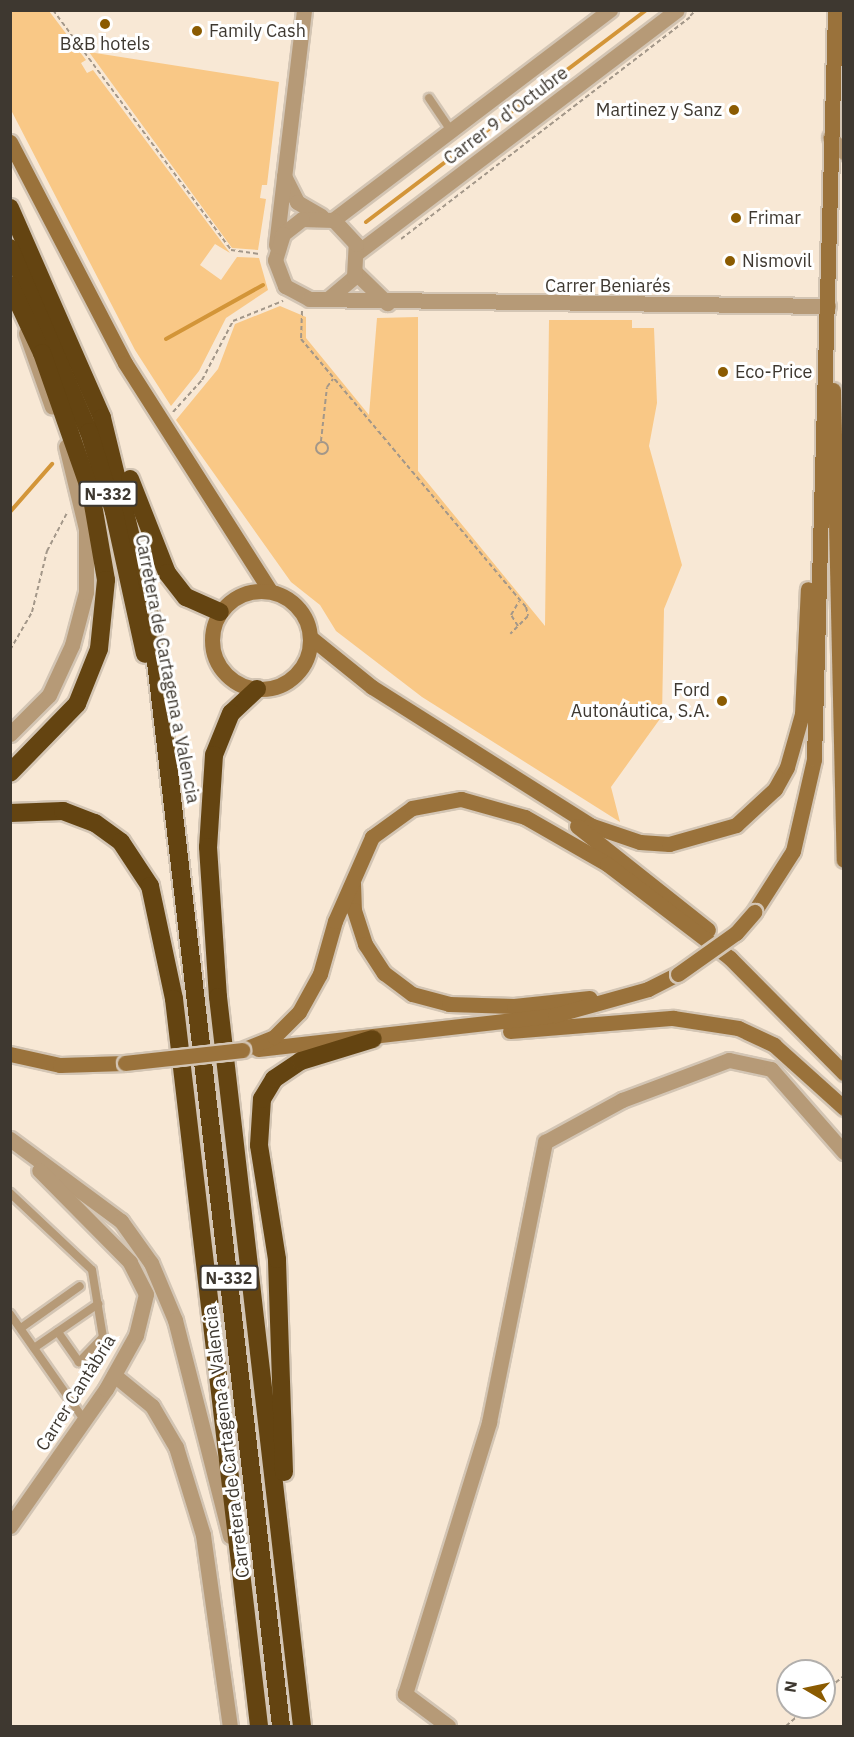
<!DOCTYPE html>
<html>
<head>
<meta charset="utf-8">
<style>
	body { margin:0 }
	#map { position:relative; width:854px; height:1737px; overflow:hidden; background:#f8e8d5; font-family:"IBM Plex Sans",sans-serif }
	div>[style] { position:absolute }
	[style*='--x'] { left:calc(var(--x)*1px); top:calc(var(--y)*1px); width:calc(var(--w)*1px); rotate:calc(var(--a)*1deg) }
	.green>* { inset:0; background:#f9c886 }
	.stream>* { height:4px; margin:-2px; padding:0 2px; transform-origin:2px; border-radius:2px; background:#d39538 }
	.path>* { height:2px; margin-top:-1px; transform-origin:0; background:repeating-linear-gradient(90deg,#a39789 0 4.5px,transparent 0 7.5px) }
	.path>.ring { margin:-1px; padding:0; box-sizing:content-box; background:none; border:2px solid #a39789; border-radius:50% }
	.roads { filter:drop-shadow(2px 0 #d3c5b4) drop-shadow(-2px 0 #d3c5b4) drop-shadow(0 2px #d3c5b4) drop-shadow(0 -2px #d3c5b4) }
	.lane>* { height:8px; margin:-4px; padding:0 4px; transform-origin:4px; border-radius:4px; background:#b69a77 }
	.street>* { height:15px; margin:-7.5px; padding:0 7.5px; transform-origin:7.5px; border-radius:7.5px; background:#b69a77 }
	.secondary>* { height:15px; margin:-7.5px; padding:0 7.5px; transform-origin:7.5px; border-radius:7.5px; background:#9a723b }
	.secondary>.ring { margin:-7.5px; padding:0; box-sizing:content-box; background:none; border:15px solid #9a723b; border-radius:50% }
	.highway>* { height:18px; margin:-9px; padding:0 9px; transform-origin:9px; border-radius:9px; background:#644411 }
	.bridges { filter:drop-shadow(2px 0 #d3c5b4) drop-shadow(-2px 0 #d3c5b4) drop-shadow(0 2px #d3c5b4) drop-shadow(0 -2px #d3c5b4) }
	.secondary-bridge>* { height:15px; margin:-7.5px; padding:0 7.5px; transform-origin:7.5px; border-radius:7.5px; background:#9a723b }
	.dots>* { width:16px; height:16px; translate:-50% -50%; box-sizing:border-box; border:3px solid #fff; border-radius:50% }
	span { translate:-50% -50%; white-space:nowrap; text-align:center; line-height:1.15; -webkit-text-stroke:6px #fff; paint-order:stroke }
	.shield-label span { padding:2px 4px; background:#fff; border:2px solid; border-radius:4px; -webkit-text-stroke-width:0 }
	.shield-label { font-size:16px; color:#3e3830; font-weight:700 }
	.poi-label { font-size:18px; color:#3e3830 }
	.left { translate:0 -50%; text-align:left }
	.right { translate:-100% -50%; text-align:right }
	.street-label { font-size:18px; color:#3e3830 }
	.frame { position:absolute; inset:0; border:12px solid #3e3830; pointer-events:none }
	.north { position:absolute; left:776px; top:1659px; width:60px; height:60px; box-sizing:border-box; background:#fff; border:2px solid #b2afac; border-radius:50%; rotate:279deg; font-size:16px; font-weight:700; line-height:24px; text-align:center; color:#3e3830 }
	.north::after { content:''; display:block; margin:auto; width:21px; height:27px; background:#8b5b01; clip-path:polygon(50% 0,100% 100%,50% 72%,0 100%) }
</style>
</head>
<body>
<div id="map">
	<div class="green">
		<div style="clip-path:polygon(10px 11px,49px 11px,86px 60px,81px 63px,87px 73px,93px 70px,230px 253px,215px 244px,200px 265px,221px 280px,237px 257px,259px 258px,268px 290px,226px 318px,199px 371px,171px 406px,135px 350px,11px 110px)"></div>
		<div style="clip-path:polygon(89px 52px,279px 82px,267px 185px,262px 185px,260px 198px,266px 199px,258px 250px,232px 248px)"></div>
		<div style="clip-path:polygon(280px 306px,306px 317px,306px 338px,369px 415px,377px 318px,418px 317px,418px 471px,545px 626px,549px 320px,632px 320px,632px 328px,654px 328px,657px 403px,649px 446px,682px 565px,664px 609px,662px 716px,611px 787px,620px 822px,422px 697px,336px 631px,320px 605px,291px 582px,176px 420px,218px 369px,235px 324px)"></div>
	</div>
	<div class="stream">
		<div style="--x:366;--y:222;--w:351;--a:-37.1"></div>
		<div style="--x:166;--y:339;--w:111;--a:-29.1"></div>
		<div style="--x:10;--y:512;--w:64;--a:-48.8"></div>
	</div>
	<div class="path">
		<div style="--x:53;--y:10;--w:299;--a:53.4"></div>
		<div style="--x:231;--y:250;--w:30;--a:8"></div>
		<div style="--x:690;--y:16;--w:8;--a:-45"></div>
		<div style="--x:401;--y:239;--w:364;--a:-37.5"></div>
		<div style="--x:302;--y:311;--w:28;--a:92"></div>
		<div style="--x:301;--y:339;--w:350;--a:50"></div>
		<div style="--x:526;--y:607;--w:9;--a:77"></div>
		<div style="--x:528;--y:616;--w:25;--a:135"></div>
		<div style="--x:173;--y:412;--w:43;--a:-47.8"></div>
		<div style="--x:202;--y:380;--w:67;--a:-62.3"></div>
		<div style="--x:233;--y:321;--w:54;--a:-21.8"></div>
		<div style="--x:321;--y:441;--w:54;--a:-83.7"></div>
		<div style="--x:327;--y:387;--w:10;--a:-53"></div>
		<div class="ring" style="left:316px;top:442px;width:10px;height:10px"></div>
		<div style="--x:518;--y:626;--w:13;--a:-122"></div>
		<div style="--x:511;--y:615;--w:16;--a:-60"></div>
		<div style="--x:10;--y:650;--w:44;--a:-59.9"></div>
		<div style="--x:32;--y:612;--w:63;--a:-76.2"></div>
		<div style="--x:47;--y:551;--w:45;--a:-62.3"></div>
		<div style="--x:824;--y:1692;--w:26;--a:-39"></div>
		<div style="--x:786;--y:1726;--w:29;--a:-41"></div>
	</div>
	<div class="roads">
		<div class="lane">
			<div style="--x:429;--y:98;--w:37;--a:56"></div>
			<div style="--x:10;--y:1193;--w:112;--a:43.2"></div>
			<div style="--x:92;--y:1270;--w:68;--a:80.7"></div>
			<div style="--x:103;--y:1337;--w:35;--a:134"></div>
			<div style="--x:79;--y:1362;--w:37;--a:-125"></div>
			<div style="--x:10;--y:1314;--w:131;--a:55"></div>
			<div style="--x:21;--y:1328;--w:72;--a:-35.4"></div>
			<div style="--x:34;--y:1348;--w:78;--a:-34.5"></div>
		</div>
		<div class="street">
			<div style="--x:830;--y:137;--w:21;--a:47"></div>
			<div style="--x:284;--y:176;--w:29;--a:63"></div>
			<div style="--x:297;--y:202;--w:28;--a:30"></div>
			<div style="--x:333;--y:220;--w:348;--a:-37.2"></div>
			<div style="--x:276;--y:245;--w:237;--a:-83.2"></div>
			<div style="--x:358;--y:252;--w:400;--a:-37.2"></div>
			<div style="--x:355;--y:272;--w:45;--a:44.1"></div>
			<div style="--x:329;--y:298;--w:33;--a:-40"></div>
			<div style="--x:354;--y:277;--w:33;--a:-87"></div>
			<div style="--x:356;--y:244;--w:33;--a:-133"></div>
			<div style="--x:334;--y:220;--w:32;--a:-178"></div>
			<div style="--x:302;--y:219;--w:24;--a:142"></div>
			<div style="--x:283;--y:234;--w:27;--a:107"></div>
			<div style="--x:275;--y:260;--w:28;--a:69"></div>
			<div style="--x:285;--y:286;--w:27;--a:28"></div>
			<div style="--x:309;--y:299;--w:519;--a:0.77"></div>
			<div style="--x:26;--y:333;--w:78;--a:70.6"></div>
			<div style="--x:10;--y:734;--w:55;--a:-45"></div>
			<div style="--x:49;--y:695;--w:55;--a:-65.3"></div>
			<div style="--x:72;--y:645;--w:55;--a:-75.2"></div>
			<div style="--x:86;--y:592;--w:63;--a:-90"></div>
			<div style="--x:86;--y:529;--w:85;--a:-103.5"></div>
			<div style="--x:10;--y:1139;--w:138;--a:36.5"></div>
			<div style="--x:121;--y:1221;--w:52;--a:54.5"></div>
			<div style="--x:151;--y:1263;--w:62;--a:67.2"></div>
			<div style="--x:175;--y:1320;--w:223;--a:75.7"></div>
			<div style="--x:114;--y:1375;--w:49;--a:39.2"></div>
			<div style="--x:152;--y:1406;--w:48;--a:59.7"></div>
			<div style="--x:176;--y:1447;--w:92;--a:72.9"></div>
			<div style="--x:203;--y:1535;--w:193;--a:82"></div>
			<div style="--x:10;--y:1526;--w:167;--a:-55"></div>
			<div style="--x:106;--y:1389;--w:62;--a:-60.9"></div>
			<div style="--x:136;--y:1335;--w:42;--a:-76.3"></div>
			<div style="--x:146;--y:1294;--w:36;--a:-117"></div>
			<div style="--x:130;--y:1262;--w:129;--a:-134.7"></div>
			<div style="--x:448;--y:1726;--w:54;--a:-143.3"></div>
			<div style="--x:405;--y:1694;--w:285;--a:-72.8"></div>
			<div style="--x:489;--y:1422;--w:286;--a:-78.7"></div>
			<div style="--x:545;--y:1142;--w:88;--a:-28.6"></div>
			<div style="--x:622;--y:1100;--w:114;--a:-20.5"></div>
			<div style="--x:729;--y:1060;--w:43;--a:12.1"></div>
			<div style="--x:771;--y:1069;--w:111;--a:48.7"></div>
		</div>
		<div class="secondary">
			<div style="--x:10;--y:142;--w:249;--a:62.5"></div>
			<div style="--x:125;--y:363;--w:270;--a:57.5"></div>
			<div style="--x:833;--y:390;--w:470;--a:88.7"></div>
			<div class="ring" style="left:212px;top:591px;width:83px;height:83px"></div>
			<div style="--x:310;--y:637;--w:80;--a:38.9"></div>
			<div style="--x:372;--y:687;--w:258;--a:32.3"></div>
			<div style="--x:590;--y:825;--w:53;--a:18.8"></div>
			<div style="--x:640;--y:842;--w:29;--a:4"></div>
			<div style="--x:669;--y:844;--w:70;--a:-15.8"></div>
			<div style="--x:736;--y:825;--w:53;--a:-42.7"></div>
			<div style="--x:775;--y:789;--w:25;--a:-61"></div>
			<div style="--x:787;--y:767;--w:55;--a:-74.2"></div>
			<div style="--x:802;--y:714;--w:125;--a:-87.3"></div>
			<div style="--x:577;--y:826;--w:167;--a:38.4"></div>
			<div style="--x:353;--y:883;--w:27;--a:88"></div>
			<div style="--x:354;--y:910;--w:36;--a:72"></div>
			<div style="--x:365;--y:944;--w:35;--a:57"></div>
			<div style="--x:384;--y:973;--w:35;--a:37"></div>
			<div style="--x:412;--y:994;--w:38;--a:15"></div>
			<div style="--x:449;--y:1004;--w:65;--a:1.8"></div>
			<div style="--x:514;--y:1006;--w:76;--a:-6"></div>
			<div style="--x:754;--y:912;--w:72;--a:-57.4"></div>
			<div style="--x:793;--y:851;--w:94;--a:-77.1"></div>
			<div style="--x:814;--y:759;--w:749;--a:-88.39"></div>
			<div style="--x:510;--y:1031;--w:164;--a:-4.6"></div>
			<div style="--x:673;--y:1018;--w:66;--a:8.7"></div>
			<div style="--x:738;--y:1028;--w:40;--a:25"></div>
			<div style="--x:774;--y:1045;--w:94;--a:42"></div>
			<div style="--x:258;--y:1049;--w:299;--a:-6.5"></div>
			<div style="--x:555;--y:1015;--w:97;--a:-15.6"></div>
			<div style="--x:648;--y:989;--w:34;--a:-27"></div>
			<div style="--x:242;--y:1050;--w:35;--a:-22"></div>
			<div style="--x:274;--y:1037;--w:35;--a:-45"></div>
			<div style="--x:299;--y:1012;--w:43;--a:-61.1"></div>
			<div style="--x:320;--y:974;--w:55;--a:-74.2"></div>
			<div style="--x:335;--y:921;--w:92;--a:-66.2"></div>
			<div style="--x:372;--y:837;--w:49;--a:-35.9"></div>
			<div style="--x:412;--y:808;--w:50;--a:-10.4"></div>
			<div style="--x:461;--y:799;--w:66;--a:15.7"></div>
			<div style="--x:525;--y:817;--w:95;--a:29.8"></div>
			<div style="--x:607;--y:864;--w:155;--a:37.4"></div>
			<div style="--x:730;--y:958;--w:162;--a:45.3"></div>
			<div style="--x:10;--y:1054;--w:51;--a:12.4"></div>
			<div style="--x:60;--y:1065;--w:65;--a:-1.8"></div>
		</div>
		<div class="highway">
			<div style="--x:10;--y:208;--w:229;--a:66.3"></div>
			<div style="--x:102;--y:418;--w:207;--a:76.3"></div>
			<div style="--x:151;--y:619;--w:1115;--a:83.3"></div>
			<div style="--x:10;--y:248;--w:200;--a:66.8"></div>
			<div style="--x:89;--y:432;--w:84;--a:72.6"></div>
			<div style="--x:114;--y:512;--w:145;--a:77.7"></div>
			<div style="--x:10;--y:285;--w:75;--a:64.8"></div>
			<div style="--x:42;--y:353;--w:148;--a:70.7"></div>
			<div style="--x:91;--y:493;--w:88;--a:80.2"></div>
			<div style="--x:106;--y:580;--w:69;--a:95.8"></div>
			<div style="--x:99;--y:649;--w:59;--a:111.8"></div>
			<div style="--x:77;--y:704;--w:96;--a:134.2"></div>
			<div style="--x:130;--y:479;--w:101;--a:68.5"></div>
			<div style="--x:167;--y:573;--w:31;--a:52"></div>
			<div style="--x:186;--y:597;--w:37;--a:24"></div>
			<div style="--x:257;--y:689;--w:35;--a:137"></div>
			<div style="--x:231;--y:713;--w:45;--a:112"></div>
			<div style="--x:214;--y:755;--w:92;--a:93.7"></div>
			<div style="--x:208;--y:847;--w:150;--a:86.2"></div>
			<div style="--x:218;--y:997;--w:734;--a:83.43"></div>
			<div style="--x:10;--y:813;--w:53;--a:-2.2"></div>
			<div style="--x:63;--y:811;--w:34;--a:21"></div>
			<div style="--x:95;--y:823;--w:32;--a:36"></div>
			<div style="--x:121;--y:842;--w:53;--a:56.6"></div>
			<div style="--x:150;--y:886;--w:116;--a:78"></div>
			<div style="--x:174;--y:999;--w:732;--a:83.33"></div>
			<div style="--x:284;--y:1472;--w:213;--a:-91.9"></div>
			<div style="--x:277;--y:1259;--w:115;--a:-99"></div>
			<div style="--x:259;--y:1145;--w:46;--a:-86.3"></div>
			<div style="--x:262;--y:1099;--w:23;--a:-59"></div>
			<div style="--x:274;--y:1079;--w:32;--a:-34"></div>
			<div style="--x:301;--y:1061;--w:75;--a:-17"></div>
		</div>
	</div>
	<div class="bridges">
		<div class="secondary-bridge">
			<div style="--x:678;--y:974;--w:71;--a:-35.3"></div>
			<div style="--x:736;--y:933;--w:28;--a:-49"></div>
			<div style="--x:125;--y:1063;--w:118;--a:-6.3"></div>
		</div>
	</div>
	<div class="dots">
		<div style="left:105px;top:24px;background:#8b5b01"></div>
		<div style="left:197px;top:31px;background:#8b5b01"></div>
		<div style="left:734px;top:110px;background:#8b5b01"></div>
		<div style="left:736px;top:218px;background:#8b5b01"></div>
		<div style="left:730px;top:261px;background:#8b5b01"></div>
		<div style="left:723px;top:372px;background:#8b5b01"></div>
		<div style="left:722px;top:701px;background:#8b5b01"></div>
	</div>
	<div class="shield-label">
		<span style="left:108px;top:494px">N-332</span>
		<span style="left:229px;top:1278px">N-332</span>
	</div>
	<div class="poi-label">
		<span class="left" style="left:209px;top:31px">Family Cash</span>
		<span style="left:105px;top:44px">B&amp;B hotels</span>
		<span class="right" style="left:722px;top:110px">Martinez y Sanz</span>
		<span class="left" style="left:748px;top:218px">Frimar</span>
		<span class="left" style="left:742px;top:261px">Nismovil</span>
		<span class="left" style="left:735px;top:372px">Eco-Price</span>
		<span class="right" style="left:710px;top:701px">Ford<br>Autonáutica, S.A.</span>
	</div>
	<div class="street-label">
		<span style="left:506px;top:116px;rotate:-37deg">Carrer 9 d’Octubre</span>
		<span style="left:608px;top:286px">Carrer Beniarés</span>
		<span style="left:167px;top:669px;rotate:79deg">Carretera de Cartagena a Valencia</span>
		<span style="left:76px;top:1393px;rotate:-58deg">Carrer Cantàbria</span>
		<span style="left:227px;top:1442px;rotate:-97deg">Carretera de Cartagena a Valencia</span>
	</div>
	<div class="frame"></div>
	<div class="north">N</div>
</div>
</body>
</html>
